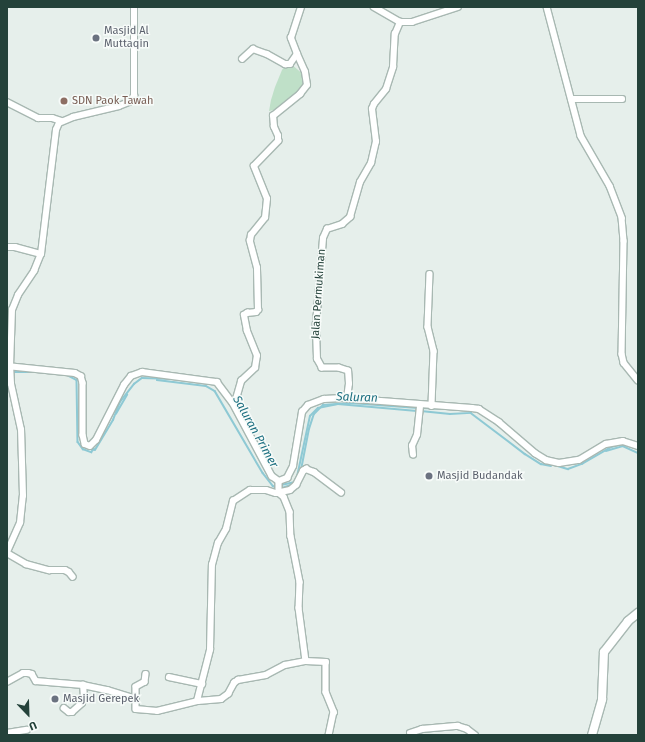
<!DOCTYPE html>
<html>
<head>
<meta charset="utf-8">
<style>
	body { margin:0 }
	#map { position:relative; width:645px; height:742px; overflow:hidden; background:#e6efeb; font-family:"Fira Sans",sans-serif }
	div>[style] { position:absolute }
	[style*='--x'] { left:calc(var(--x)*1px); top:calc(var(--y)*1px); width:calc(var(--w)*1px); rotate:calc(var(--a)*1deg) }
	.green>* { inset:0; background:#bfe0c8 }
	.stream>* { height:1.5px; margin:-0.75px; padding:0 0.75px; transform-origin:0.75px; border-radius:0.75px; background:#8ec9d4 }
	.roads { filter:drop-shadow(1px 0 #a8b8b2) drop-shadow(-1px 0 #a8b8b2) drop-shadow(0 1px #a8b8b2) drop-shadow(0 -1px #a8b8b2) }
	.street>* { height:5.5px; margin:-2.75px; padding:0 2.75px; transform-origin:2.75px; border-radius:2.75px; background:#fff }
	.secondary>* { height:8px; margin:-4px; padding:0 4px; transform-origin:4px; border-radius:4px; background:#fff }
	.dots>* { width:11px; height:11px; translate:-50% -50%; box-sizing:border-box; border:2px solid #f7fbf9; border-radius:50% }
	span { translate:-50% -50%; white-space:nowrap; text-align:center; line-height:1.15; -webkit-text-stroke:3px #f7fbf9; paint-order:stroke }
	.worship-label { font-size:11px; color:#5b616d }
	.left { translate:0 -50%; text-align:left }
	.education-label { font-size:11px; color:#785e54 }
	.street-label { font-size:11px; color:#24423a }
	.water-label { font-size:12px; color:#1c6f80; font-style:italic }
	.frame { position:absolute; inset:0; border:8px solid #24423a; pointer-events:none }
	.north { position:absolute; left:8px; top:694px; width:40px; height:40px; -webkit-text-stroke:3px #f7fbf9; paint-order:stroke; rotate:157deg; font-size:11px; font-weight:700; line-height:16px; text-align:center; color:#24423a }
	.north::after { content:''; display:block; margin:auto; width:14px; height:18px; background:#24423a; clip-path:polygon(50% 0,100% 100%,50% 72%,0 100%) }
</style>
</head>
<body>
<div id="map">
	<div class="green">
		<div style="clip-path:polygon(287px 63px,291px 64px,304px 75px,303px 88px,274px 110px,269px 111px,271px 100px,275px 87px,282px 70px)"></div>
	</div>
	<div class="stream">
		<div style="--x:20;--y:371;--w:10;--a:0"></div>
		<div style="--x:11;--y:372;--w:33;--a:0"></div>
		<div style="--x:65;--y:374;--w:13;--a:27"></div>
		<div style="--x:77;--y:380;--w:62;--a:89.1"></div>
		<div style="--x:78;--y:442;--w:9;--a:54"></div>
		<div style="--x:83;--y:449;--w:9;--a:21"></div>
		<div style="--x:91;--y:452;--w:4;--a:-45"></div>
		<div style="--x:75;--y:375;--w:8;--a:50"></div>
		<div style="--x:157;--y:380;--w:49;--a:7"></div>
		<div style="--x:206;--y:386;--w:10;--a:29"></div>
		<div style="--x:215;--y:391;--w:95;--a:59.7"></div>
		<div style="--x:263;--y:473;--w:16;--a:52"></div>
		<div style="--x:273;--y:486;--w:5;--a:22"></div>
		<div style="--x:421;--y:408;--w:31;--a:2"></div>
		<div style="--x:421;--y:411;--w:29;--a:6"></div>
		<div style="--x:450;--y:414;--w:21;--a:-3"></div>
		<div style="--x:471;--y:413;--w:68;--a:37.2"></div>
		<div style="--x:525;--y:454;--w:19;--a:32"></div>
		<div style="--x:541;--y:464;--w:10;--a:11"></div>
		<div style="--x:116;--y:414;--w:22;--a:-60"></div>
		<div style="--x:491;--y:420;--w:18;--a:38"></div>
		<div style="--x:81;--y:437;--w:6;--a:81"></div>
		<div style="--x:82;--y:443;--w:6;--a:45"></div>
		<div style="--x:86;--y:447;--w:9;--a:18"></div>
		<div style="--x:95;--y:450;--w:35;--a:-59"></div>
		<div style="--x:113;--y:420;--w:19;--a:-69"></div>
		<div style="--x:120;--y:402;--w:23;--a:-52"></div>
		<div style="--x:134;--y:384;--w:10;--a:-37"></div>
		<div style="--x:142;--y:378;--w:31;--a:2"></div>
		<div style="--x:606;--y:451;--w:18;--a:-16"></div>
		<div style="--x:623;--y:446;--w:17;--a:25"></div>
		<div style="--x:548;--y:463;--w:21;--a:17"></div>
		<div style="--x:568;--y:469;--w:15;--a:-20"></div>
		<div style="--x:582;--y:464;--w:34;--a:-30"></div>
		<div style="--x:611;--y:447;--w:12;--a:-14"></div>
		<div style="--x:301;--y:470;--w:42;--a:-79"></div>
		<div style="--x:309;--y:429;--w:16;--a:-72"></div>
		<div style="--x:314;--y:414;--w:13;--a:-45"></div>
		<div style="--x:323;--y:405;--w:28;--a:-4"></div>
		<div style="--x:351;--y:403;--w:67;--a:4.3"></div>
		<div style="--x:297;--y:477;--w:62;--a:-78"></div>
		<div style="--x:310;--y:416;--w:11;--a:-45"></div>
		<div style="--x:318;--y:408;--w:20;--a:-11"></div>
		<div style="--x:338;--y:404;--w:79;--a:5.1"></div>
		<div style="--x:281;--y:485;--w:14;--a:-12"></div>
		<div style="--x:282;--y:488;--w:9;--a:-18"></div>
	</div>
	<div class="roads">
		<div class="street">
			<div style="--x:374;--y:7;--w:30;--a:30"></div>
			<div style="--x:400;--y:22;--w:12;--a:0"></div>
			<div style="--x:412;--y:22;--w:48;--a:-18.1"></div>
			<div style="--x:547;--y:7;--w:133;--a:75.2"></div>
			<div style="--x:581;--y:136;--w:58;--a:59.9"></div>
			<div style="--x:610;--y:186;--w:34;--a:69"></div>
			<div style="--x:622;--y:218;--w:23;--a:85"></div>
			<div style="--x:624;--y:241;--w:113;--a:91"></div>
			<div style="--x:622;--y:354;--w:9;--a:77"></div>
			<div style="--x:624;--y:363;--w:22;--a:51"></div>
			<div style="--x:242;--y:59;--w:15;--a:-42"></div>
			<div style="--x:253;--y:49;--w:15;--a:20"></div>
			<div style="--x:267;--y:54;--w:21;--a:29"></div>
			<div style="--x:285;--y:64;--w:5;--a:0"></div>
			<div style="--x:290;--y:64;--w:12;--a:-55"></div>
			<div style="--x:297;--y:54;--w:17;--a:-111"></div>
			<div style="--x:291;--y:38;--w:33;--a:-72"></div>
			<div style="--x:571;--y:99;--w:51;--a:0"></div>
			<div style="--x:7;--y:102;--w:35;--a:27"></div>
			<div style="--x:38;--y:118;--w:14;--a:0"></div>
			<div style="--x:52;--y:118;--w:10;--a:17"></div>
			<div style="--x:7;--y:247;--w:8;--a:0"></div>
			<div style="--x:15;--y:247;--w:27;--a:15"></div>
			<div style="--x:430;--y:274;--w:53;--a:92.2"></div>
			<div style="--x:428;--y:327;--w:25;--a:76"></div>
			<div style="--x:434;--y:351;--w:55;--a:92.1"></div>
			<div style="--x:7;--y:366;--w:68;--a:5.9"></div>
			<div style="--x:75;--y:373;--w:7;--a:27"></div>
			<div style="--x:81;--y:376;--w:7;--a:74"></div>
			<div style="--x:83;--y:383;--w:52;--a:90"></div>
			<div style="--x:83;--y:435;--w:9;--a:77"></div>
			<div style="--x:85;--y:444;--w:5;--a:22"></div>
			<div style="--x:90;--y:446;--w:8;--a:-45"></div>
			<div style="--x:96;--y:440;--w:62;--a:-63"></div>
			<div style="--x:124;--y:385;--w:11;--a:-52"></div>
			<div style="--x:131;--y:376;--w:12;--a:-20"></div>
			<div style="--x:142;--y:372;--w:76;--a:7.6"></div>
			<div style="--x:217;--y:382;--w:26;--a:53"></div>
			<div style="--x:233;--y:403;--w:83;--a:61.9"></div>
			<div style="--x:272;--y:476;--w:9;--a:36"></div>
			<div style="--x:279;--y:481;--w:9;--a:-21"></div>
			<div style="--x:287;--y:478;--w:13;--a:-63"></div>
			<div style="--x:293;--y:466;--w:55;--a:-80.5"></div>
			<div style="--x:302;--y:412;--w:9;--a:-49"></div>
			<div style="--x:308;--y:405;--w:17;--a:-21"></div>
			<div style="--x:324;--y:399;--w:18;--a:-3"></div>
			<div style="--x:342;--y:398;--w:130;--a:4.4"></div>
			<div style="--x:472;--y:408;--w:7;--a:8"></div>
			<div style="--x:479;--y:409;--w:24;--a:33"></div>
			<div style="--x:499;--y:422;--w:48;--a:40.7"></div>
			<div style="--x:535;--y:453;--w:13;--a:32"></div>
			<div style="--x:546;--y:460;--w:13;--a:13"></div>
			<div style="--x:559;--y:463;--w:20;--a:-9"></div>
			<div style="--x:579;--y:460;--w:31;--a:-31"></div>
			<div style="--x:606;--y:444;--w:17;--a:-10"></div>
			<div style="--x:623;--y:441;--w:16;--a:18"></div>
			<div style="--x:347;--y:398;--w:14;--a:-82"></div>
			<div style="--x:349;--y:384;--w:13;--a:-94"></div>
			<div style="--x:348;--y:371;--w:9;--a:-162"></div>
			<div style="--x:339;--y:368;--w:17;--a:180"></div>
			<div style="--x:322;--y:368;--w:10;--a:-119"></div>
			<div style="--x:317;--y:359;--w:35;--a:-92"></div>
			<div style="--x:316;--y:324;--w:86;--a:-85.3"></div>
			<div style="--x:323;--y:238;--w:10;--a:-66"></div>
			<div style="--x:327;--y:229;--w:16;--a:-18"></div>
			<div style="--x:342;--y:224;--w:11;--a:-41"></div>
			<div style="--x:350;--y:217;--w:36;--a:-74"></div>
			<div style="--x:360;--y:182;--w:22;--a:-60"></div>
			<div style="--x:371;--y:163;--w:22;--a:-77"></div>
			<div style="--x:376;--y:142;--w:33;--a:-97"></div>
			<div style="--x:372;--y:109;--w:5;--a:-68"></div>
			<div style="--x:374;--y:104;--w:19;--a:-51"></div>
			<div style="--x:386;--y:89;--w:23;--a:-72"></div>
			<div style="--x:393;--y:67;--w:33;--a:-87"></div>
			<div style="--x:395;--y:34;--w:13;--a:-67"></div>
			<div style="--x:233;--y:403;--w:5;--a:-53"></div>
			<div style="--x:236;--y:399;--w:19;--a:-74"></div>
			<div style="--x:241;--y:381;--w:19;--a:-43"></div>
			<div style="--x:255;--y:368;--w:12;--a:-81"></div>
			<div style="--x:257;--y:356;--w:27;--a:-112"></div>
			<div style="--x:247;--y:331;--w:16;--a:-101"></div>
			<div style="--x:244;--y:315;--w:4;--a:-34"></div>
			<div style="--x:247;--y:313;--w:9;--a:-6"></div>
			<div style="--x:256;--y:312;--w:3;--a:-45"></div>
			<div style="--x:258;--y:310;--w:42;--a:-91.4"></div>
			<div style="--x:257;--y:268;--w:28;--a:-105"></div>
			<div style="--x:250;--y:241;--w:6;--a:-81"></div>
			<div style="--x:251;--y:235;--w:22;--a:-51"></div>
			<div style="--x:265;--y:218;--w:19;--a:-84"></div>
			<div style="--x:267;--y:199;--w:35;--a:-112"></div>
			<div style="--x:254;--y:166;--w:35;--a:-46"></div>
			<div style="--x:278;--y:141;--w:5;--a:-90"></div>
			<div style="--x:278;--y:136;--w:10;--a:-114"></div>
			<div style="--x:274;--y:127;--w:11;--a:-95"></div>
			<div style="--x:273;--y:116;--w:35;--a:-39"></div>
			<div style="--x:300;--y:94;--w:11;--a:-52"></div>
			<div style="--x:307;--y:85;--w:13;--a:-99"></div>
			<div style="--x:305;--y:72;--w:20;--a:-114"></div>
			<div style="--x:413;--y:455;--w:9;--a:-96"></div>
			<div style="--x:412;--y:446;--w:12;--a:-66"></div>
			<div style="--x:417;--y:435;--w:30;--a:-84"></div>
			<div style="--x:279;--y:481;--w:12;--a:90"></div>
			<div style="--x:279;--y:493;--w:6;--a:39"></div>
			<div style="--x:284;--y:497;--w:16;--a:68"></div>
			<div style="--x:290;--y:512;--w:24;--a:88"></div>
			<div style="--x:291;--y:536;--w:47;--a:78.9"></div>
			<div style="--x:300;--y:582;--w:26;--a:92"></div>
			<div style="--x:299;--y:608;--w:53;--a:82.5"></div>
			<div style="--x:306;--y:661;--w:20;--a:3"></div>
			<div style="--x:326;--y:662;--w:30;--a:90"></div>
			<div style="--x:326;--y:692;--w:22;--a:68"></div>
			<div style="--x:334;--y:712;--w:24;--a:102"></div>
			<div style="--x:7;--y:552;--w:32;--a:-66"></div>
			<div style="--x:20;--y:523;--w:27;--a:-84"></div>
			<div style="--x:23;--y:496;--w:66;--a:-91.7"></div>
			<div style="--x:21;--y:430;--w:47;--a:-102.3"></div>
			<div style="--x:11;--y:384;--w:17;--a:-93"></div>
			<div style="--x:10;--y:367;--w:57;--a:-88"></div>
			<div style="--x:12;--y:310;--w:16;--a:-68"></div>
			<div style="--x:18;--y:295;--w:29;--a:-56"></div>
			<div style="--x:34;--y:271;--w:18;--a:-68"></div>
			<div style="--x:41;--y:254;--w:125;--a:-83.1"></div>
			<div style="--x:56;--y:130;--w:8;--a:-67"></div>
			<div style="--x:59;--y:123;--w:15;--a:-23"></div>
			<div style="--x:73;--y:117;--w:47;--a:-13.4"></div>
			<div style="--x:119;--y:106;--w:11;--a:-22"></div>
			<div style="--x:129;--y:102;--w:8;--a:-50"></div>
			<div style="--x:134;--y:96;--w:89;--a:-90"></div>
			<div style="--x:7;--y:553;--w:22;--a:30"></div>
			<div style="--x:26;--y:564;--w:24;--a:15"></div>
			<div style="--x:49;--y:570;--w:16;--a:0"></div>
			<div style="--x:65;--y:570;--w:4;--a:27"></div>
			<div style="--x:69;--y:572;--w:6;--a:51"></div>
			<div style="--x:146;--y:674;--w:8;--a:97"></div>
			<div style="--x:145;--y:682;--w:10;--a:151"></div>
			<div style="--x:136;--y:687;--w:22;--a:90"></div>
			<div style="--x:136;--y:709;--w:21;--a:5"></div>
			<div style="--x:157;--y:711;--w:42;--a:-13.7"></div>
			<div style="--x:198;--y:701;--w:23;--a:-5"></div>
			<div style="--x:221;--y:699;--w:9;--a:-36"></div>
			<div style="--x:228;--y:694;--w:13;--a:-61"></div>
			<div style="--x:234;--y:683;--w:5;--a:-37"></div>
			<div style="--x:238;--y:680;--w:28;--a:-10"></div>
			<div style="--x:266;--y:675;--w:21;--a:-28"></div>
			<div style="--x:285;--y:665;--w:21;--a:-11"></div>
			<div style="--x:169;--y:677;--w:34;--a:12"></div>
			<div style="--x:7;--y:682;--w:18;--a:-29"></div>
			<div style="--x:23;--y:673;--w:5;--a:0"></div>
			<div style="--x:28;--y:673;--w:4;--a:14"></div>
			<div style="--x:32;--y:674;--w:8;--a:60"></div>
			<div style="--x:36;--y:681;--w:47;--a:4.9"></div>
			<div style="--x:83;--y:685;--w:25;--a:12"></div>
			<div style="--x:107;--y:690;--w:30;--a:17"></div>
			<div style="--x:197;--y:701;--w:53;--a:-75.7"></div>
			<div style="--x:210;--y:650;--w:85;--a:-88.7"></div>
			<div style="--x:212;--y:565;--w:23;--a:-75"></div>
			<div style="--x:218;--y:543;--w:16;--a:-60"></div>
			<div style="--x:226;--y:529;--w:29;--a:-76"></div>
			<div style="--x:233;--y:501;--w:20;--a:-33"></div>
			<div style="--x:250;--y:490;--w:16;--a:0"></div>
			<div style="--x:266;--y:490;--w:10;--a:17"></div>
			<div style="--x:276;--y:493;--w:14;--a:-12"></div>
			<div style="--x:290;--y:490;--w:8;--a:-40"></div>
			<div style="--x:296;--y:485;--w:16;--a:-63"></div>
			<div style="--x:303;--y:471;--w:4;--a:-34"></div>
			<div style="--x:306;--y:469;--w:9;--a:21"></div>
			<div style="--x:314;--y:472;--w:34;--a:37"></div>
			<div style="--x:64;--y:708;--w:6;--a:39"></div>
			<div style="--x:69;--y:712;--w:3;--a:0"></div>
			<div style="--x:72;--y:712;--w:13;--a:-42"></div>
			<div style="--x:82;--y:703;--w:5;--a:-68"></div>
			<div style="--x:84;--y:698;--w:13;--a:-94"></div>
			<div style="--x:7;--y:733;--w:20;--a:-9"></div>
			<div style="--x:410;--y:733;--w:13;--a:-18"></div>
			<div style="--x:422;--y:729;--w:36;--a:-5"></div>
			<div style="--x:458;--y:726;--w:9;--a:18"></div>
			<div style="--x:467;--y:729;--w:10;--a:37"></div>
		</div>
		<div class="secondary">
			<div style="--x:592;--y:735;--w:37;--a:-74"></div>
			<div style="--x:602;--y:699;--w:47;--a:-87.6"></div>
			<div style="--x:604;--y:652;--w:39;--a:-52"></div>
			<div style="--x:628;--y:621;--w:13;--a:-39"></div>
		</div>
	</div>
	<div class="dots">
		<div style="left:96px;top:38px;background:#6b7280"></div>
		<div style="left:64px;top:101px;background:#8d6e63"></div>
		<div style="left:429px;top:476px;background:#6b7280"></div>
		<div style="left:55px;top:699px;background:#6b7280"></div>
	</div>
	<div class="worship-label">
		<span class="left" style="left:104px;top:38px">Masjid Al<br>Muttaqin</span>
		<span class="left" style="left:437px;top:476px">Masjid Budandak</span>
		<span class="left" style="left:63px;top:699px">Masjid Gerepek</span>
	</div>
	<div class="education-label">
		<span class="left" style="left:72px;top:101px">SDN Paok Tawah</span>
	</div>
	<div class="street-label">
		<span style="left:319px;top:294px;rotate:-86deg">Jalan Permukiman</span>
	</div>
	<div class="water-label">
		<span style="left:357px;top:398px;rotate:2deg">Saluran</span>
		<span style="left:255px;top:432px;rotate:61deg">Saluran Primer</span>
	</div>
	<div class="frame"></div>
	<div class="north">U</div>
</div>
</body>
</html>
